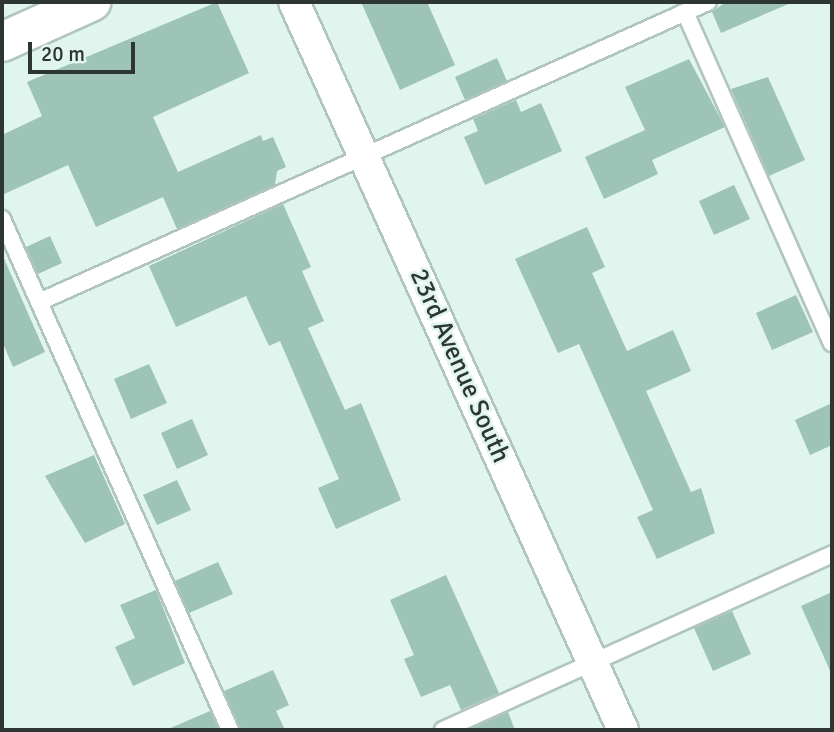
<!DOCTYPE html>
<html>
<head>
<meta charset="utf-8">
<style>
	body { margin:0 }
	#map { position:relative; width:834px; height:732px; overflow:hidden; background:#e0f5ee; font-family:Signika,sans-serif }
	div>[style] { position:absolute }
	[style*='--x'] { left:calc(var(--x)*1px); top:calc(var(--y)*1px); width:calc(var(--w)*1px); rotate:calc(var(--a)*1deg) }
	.building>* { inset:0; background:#9ec3b7 }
	.roads { filter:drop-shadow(2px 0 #b1c5bf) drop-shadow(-2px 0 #b1c5bf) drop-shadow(0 2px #b1c5bf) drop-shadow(0 -2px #b1c5bf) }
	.service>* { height:16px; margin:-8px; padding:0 8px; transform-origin:8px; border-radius:8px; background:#fff }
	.minor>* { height:30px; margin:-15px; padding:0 15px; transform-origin:15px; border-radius:15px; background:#fff }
	.tertiary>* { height:38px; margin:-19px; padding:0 19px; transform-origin:19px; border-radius:19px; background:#fff }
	span { translate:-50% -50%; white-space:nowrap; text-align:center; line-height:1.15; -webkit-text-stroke:5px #e0f5ee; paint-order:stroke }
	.street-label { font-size:26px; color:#2e3633 }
	.frame { position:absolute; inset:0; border:4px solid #2e3633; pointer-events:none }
	.scale { position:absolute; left:28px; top:42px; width:107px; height:32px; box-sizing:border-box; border:4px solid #2e3633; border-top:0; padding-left:9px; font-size:21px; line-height:24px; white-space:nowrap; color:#2e3633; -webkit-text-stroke:5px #e0f5ee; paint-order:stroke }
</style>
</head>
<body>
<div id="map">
	<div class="building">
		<div style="clip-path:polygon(217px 2px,249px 73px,153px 117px,178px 172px,261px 135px,263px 141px,273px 137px,286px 167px,277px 171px,275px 185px,177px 229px,163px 197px,96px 227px,68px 165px,2px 195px,2px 135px,42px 116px,27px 82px)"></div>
		<div style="clip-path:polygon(361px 2px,427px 2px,455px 65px,400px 90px)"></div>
		<div style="clip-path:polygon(726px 2px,793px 2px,721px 33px,712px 12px)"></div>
		<div style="clip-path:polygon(497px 58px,507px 81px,465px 100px,455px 77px)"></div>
		<div style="clip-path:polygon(689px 59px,725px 127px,652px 160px,658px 174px,604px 199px,585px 157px,645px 130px,625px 87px)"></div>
		<div style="clip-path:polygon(768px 77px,805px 160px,769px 176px,731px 89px)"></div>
		<div style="clip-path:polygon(516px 100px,521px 112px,541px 103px,562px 151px,485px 185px,464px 137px,478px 131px,473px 119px)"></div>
		<div style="clip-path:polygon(734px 185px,750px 219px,714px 235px,699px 201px)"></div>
		<div style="clip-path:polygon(283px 204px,311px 267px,302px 271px,324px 321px,308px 328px,345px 410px,361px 403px,401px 500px,336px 529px,318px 488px,339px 479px,280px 341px,269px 346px,246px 296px,176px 327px,149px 266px)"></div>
		<div style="clip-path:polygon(587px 227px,605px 267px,592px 273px,627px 351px,673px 330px,691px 371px,646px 391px,691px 492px,701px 488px,715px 533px,657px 559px,637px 517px,653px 510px,579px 344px,558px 353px,515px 259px)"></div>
		<div style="clip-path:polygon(50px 236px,62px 263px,38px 274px,26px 247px)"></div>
		<div style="clip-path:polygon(2px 254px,45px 352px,13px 367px,2px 341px)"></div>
		<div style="clip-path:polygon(796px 295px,813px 332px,772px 350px,756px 313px)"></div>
		<div style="clip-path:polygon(149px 364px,167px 403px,131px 419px,114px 379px)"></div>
		<div style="clip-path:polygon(832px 403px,832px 445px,810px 455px,795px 420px)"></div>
		<div style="clip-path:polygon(192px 419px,208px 455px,177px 469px,161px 433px)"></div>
		<div style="clip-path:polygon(94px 455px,125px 524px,85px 543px,45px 476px)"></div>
		<div style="clip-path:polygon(177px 480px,191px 510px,157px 525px,143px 495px)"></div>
		<div style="clip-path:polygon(218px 562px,233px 594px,189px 613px,175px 581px)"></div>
		<div style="clip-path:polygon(446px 575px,499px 693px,461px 710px,450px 685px,421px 697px,404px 659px,414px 655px,390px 600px)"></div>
		<div style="clip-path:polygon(156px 590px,185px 663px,133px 686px,115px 647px,135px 638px,120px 605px)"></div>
		<div style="clip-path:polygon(832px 592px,832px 675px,801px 606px)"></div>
		<div style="clip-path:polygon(732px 611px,751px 654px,713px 671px,694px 628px)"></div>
		<div style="clip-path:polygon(273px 670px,289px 705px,276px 711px,285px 730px,240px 730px,224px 691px)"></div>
		<div style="clip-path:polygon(210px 711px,219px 730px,166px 730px)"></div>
		<div style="clip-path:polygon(508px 712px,515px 730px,470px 730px,470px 729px)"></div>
	</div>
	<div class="roads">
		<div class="service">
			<div style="--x:685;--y:12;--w:362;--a:66.1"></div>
			<div style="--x:2;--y:219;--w:560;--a:65.95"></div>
			<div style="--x:39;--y:302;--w:733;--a:-24.15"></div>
			<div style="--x:443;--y:730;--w:427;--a:-24.3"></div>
		</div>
		<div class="minor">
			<div style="--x:294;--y:2;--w:799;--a:65.68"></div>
		</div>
		<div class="tertiary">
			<div style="--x:2;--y:42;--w:98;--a:-24.2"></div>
		</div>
	</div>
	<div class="street-label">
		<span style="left:459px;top:366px;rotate:66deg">23rd Avenue South</span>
	</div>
	<div class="frame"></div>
	<div class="scale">20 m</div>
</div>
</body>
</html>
